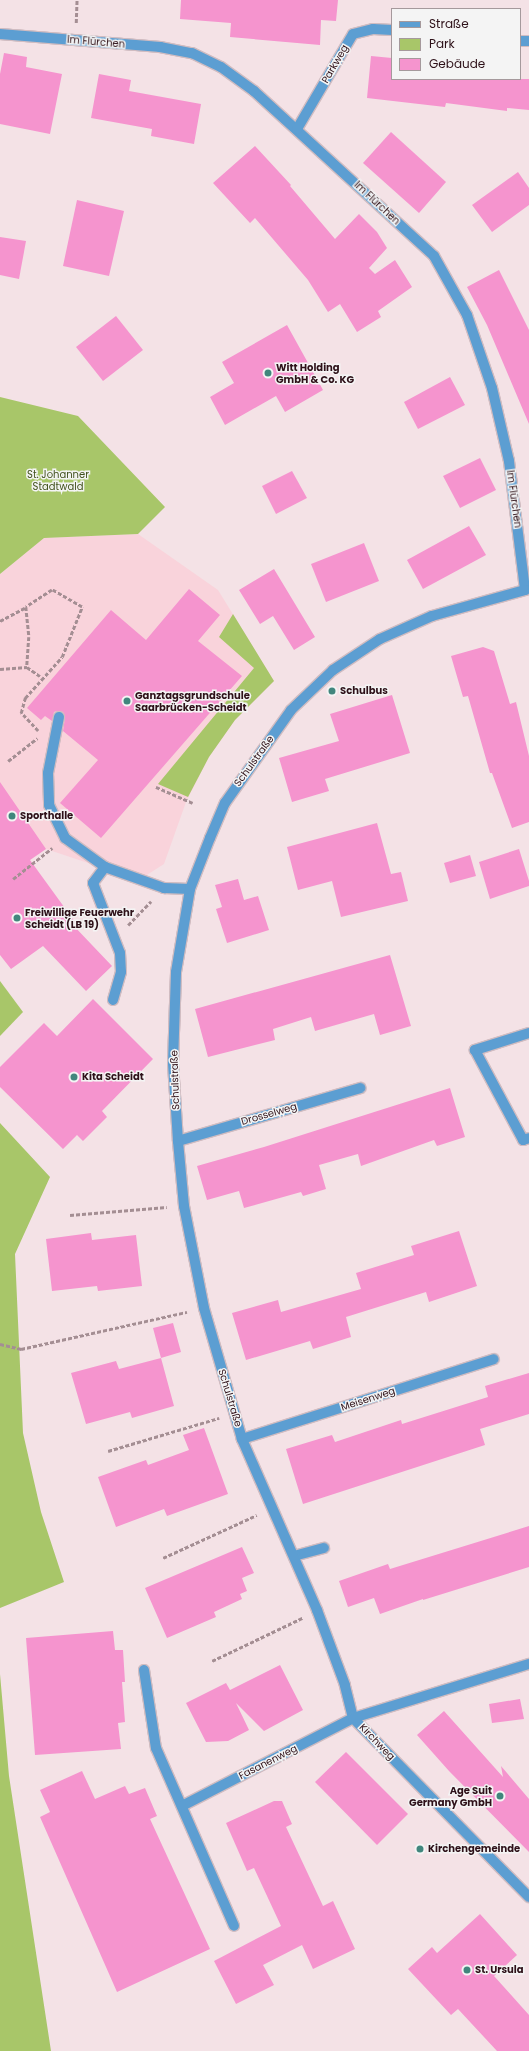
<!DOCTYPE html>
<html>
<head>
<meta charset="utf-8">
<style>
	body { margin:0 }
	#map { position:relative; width:529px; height:2051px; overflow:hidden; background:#f4e2e6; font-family:Poppins,sans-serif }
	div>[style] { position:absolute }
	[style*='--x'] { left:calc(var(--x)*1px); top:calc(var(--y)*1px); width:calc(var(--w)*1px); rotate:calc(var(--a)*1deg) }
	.built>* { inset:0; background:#f9d3db }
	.green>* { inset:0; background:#a8c669 }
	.building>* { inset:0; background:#f594ce }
	.path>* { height:2.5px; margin-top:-1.25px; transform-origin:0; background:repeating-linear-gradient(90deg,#a48e93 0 4px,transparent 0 6px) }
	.roads { filter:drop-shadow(1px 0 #d0bcc1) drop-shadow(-1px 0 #d0bcc1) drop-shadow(0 1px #d0bcc1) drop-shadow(0 -1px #d0bcc1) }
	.service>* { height:10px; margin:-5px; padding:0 5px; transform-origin:5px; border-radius:5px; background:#5c9ed2 }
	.minor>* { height:10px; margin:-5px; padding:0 5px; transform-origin:5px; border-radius:5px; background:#5c9ed2 }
	.dots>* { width:11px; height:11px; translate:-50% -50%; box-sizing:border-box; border:2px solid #f4f4f4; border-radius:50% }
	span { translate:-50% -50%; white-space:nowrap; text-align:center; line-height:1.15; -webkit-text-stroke:3px #f4f4f4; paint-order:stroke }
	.street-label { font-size:10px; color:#2e1119 }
	.poi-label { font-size:10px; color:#2e1119; font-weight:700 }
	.left { translate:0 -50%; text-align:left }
	.right { translate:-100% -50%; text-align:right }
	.park-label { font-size:10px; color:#43531e }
	.legend { position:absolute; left:391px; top:8px; width:130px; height:72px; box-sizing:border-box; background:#f4f4f4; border:1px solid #a5999c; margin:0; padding:5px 7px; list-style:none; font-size:12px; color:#2e1119 }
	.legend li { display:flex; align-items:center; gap:8px; height:20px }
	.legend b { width:20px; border:1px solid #a5999c }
</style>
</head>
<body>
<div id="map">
	<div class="built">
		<div style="clip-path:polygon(138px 534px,218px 590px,274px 681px,235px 720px,209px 757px,186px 802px,164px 864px,139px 880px,46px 849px,0 881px,0 574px,44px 538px)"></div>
	</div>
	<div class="green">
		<div style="clip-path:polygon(0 397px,78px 416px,165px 507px,138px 534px,44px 538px,0 574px)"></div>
		<div style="clip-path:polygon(233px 614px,274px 681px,235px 720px,209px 757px,188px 797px,158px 784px,254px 668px,219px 637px)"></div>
		<div style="clip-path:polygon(0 981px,23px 1012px,0 1036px)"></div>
		<div style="clip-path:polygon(0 1123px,50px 1177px,15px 1254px,23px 1433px,41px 1512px,64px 1582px,0 1608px)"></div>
		<div style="clip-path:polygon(0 1674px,9px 1776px,51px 2051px,0 2051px)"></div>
	</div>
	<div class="building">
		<div style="clip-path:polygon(181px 0,338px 0,336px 21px,321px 20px,320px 45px,230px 37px,231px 23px,180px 19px)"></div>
		<div style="clip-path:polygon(4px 53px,27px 57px,26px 67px,62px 74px,50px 134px,0 124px,0 74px)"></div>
		<div style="clip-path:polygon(371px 56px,392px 58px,392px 79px,529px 79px,529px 110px,507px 108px,507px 111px,446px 103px,445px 107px,367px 98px)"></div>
		<div style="clip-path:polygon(99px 74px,131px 80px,129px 91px,201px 104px,194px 144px,151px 136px,152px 129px,91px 118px)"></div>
		<div style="clip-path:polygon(391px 132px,446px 182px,419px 213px,363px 163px)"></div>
		<div style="clip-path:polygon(255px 146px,291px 185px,290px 186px,335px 239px,359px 214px,377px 232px,387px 248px,369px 268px,375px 274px,395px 260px,412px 287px,378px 311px,381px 317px,357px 332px,340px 304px,328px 312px,308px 280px,255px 218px,250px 223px,213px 183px)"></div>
		<div style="clip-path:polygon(518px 172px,529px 188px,529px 205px,492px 232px,472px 205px)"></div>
		<div style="clip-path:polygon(77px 200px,124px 211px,109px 276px,63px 266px)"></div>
		<div style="clip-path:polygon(0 237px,26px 241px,19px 279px,0 275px)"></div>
		<div style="clip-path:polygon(499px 270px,529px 330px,529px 424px,487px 325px,467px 287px)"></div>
		<div style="clip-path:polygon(116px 316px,143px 350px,103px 381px,76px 347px)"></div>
		<div style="clip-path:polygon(287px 325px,323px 390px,285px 412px,276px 396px,225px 425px,210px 397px,234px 383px,222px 362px)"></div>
		<div style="clip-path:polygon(450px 377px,465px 405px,418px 429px,404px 402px)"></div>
		<div style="clip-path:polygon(480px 458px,496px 490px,460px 508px,443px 476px)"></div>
		<div style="clip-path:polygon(292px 471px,307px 498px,276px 514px,262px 486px)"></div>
		<div style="clip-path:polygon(469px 526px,486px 555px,423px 589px,407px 560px)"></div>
		<div style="clip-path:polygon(364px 543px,379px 581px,326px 602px,311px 564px)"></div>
		<div style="clip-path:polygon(274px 569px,315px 637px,294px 650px,273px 616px,260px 624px,239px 590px)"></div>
		<div style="clip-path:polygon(189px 589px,220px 615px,198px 641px,242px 676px,101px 838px,60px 803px,98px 760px,63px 731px,65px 718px,63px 712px,57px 711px,54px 712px,52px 721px,45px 716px,41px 720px,27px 708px,111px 610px,146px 640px)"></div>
		<div style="clip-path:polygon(483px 647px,494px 651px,510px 704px,516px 702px,529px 756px,529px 822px,512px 828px,492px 773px,490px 773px,468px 696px,463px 697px,451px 656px)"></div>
		<div style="clip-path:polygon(392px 695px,410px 753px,325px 779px,329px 791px,292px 802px,279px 758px,339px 741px,330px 714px)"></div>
		<div style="clip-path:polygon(0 782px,46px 849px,30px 860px,75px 922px,72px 924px,112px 966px,86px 991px,43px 946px,11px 969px,0 955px)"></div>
		<div style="clip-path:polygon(377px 823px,391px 874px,401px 872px,408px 901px,341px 917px,332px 881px,298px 890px,287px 847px)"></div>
		<div style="clip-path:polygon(519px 849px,529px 881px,529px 886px,490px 899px,479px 862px)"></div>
		<div style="clip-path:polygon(470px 855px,476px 876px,450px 883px,444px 863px)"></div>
		<div style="clip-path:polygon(238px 879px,244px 900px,258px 896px,269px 930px,227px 943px,216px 909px,222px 907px,215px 885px)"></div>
		<div style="clip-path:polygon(390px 955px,411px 1026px,380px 1035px,374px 1014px,315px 1031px,311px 1017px,273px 1029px,275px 1040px,208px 1057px,195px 1009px)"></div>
		<div style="clip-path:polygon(93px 999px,153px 1059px,102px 1111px,107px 1117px,83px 1141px,77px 1135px,63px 1149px,0 1087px,0 1067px,44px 1023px,57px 1036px)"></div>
		<div style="clip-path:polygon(450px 1088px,465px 1137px,437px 1146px,434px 1140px,361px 1166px,358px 1154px,319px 1165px,326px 1189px,303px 1196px,301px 1192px,244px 1208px,239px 1191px,207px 1200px,197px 1166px,264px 1147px)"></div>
		<div style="clip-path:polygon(459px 1231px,477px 1286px,429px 1302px,426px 1292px,346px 1317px,351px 1337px,313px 1349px,310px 1341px,246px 1360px,232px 1313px,278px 1300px,281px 1312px,361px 1289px,356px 1273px,414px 1255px,411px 1246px)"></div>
		<div style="clip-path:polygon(91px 1233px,92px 1240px,136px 1235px,142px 1286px,98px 1291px,97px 1286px,52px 1291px,46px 1239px)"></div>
		<div style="clip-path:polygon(173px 1323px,181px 1352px,161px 1358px,174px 1406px,132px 1418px,130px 1412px,86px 1424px,71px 1373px,116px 1361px,119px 1369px,161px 1358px,153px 1328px)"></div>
		<div style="clip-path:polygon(529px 1373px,529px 1414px,480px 1429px,485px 1445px,303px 1504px,286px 1449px,332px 1435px,335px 1442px,401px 1420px,402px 1424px,488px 1397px,485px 1386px)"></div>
		<div style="clip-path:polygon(204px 1428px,228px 1494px,167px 1516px,164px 1509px,116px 1527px,98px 1477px,146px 1460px,148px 1465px,189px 1450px,183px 1435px)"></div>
		<div style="clip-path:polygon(529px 1526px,529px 1567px,423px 1600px,423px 1599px,380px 1614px,374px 1598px,348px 1607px,339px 1581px,388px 1564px,390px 1569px)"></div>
		<div style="clip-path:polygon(242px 1547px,254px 1573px,242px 1578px,247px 1591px,240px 1594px,242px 1599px,214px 1612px,216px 1617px,167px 1638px,145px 1588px)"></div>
		<div style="clip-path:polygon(113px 1631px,115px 1650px,123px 1650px,125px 1682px,122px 1682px,125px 1722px,118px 1723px,121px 1749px,35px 1755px,26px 1638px)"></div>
		<div style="clip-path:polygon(280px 1665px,303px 1710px,264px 1731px,236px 1703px,249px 1730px,228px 1741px,206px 1742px,186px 1703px,226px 1683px,230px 1690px)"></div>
		<div style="clip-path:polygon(520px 1699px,524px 1719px,492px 1723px,489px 1704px)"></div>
		<div style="clip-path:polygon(444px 1711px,503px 1777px,501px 1766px,529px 1799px,529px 1852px,449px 1771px,417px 1735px)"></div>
		<div style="clip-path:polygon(346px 1752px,408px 1814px,377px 1845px,315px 1782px)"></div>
		<div style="clip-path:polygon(82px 1771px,95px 1799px,125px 1786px,129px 1794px,145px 1788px,157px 1816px,150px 1819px,210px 1949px,117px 1992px,40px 1817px,50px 1812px,40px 1790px)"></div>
		<div style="clip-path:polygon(274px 1801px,282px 1801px,292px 1824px,286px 1827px,323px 1906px,333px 1901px,355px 1949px,313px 1969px,302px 1945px,263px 1965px,274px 1985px,236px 2004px,214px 1961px,281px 1926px,254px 1868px,247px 1871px,226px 1823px)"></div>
		<div style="clip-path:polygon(480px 1914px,517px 1955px,494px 1976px,529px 2015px,529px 2051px,497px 2051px,458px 2009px,451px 2015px,408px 1969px,432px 1947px,437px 1953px)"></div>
	</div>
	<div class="path">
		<div style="--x:76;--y:23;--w:23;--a:-88"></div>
		<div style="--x:0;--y:621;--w:30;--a:-28"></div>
		<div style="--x:0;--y:669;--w:27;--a:-4"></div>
		<div style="--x:38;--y:731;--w:25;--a:-133"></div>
		<div style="--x:21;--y:713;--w:16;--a:-75"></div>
		<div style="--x:25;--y:698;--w:55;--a:-47.9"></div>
		<div style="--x:62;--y:657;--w:54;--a:-68.2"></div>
		<div style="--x:82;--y:607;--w:34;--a:-150"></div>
		<div style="--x:52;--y:590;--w:31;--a:147"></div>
		<div style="--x:26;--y:607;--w:30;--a:84"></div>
		<div style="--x:29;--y:637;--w:30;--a:94"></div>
		<div style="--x:27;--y:667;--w:16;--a:35"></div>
		<div style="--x:8;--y:761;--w:37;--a:-38"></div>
		<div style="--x:156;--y:787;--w:40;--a:23.4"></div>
		<div style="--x:13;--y:879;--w:50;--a:-38.5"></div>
		<div style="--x:128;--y:925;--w:33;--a:-46"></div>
		<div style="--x:70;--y:1215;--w:97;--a:-4.7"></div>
		<div style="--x:0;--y:1344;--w:22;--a:13"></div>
		<div style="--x:21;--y:1349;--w:170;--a:-12.6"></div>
		<div style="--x:108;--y:1451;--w:116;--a:-16.6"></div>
		<div style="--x:163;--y:1558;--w:103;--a:-24.6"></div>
		<div style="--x:212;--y:1661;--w:100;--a:-25.5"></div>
	</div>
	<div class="roads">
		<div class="service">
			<div style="--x:59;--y:717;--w:57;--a:101.1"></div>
			<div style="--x:48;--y:773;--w:32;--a:88"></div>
			<div style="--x:49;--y:805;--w:37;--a:64"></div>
			<div style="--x:65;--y:838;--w:49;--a:35.9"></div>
			<div style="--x:105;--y:867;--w:63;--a:19.6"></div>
			<div style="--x:164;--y:888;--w:26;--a:2"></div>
			<div style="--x:105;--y:867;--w:20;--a:127"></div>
			<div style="--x:93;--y:883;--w:75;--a:68.9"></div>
			<div style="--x:120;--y:953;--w:19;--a:87"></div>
			<div style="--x:121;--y:972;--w:29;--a:106"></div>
			<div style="--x:529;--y:1033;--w:57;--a:162.5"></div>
			<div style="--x:475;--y:1050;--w:102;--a:61.9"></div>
			<div style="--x:523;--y:1140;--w:6;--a:-18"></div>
			<div style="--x:294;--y:1556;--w:31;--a:-15"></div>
		</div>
		<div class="minor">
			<div style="--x:0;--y:34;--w:161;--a:4.6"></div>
			<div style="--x:160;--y:47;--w:33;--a:11"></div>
			<div style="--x:192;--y:53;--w:32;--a:26"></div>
			<div style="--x:221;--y:67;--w:41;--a:36"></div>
			<div style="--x:254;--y:91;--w:244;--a:42.5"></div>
			<div style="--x:434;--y:256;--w:68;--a:60.8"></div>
			<div style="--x:467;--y:315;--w:77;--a:71.1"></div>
			<div style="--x:492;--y:388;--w:75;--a:76.9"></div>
			<div style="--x:509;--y:461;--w:130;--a:82.9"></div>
			<div style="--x:520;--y:41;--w:9;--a:0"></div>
			<div style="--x:297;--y:129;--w:110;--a:-59.5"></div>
			<div style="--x:353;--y:34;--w:21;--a:-14"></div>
			<div style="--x:373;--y:29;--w:19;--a:3"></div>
			<div style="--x:178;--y:1141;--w:190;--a:-16.2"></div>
			<div style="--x:242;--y:1439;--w:264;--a:-17.6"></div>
			<div style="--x:144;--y:1670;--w:79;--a:81.3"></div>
			<div style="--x:156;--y:1748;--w:194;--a:66.3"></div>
			<div style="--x:353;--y:1718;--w:34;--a:-104"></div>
			<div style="--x:345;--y:1685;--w:80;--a:-110.5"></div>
			<div style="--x:317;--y:1610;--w:187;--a:-113.7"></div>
			<div style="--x:242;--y:1439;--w:136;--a:-106.2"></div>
			<div style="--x:204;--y:1308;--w:104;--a:-101.1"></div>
			<div style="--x:184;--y:1206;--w:65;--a:-95.3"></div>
			<div style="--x:178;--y:1141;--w:78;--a:-93.7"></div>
			<div style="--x:173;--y:1063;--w:91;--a:-88.1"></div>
			<div style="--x:176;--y:972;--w:84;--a:-80.4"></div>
			<div style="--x:190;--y:889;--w:55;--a:-68.6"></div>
			<div style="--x:210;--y:838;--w:38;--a:-67"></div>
			<div style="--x:225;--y:803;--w:114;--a:-54.6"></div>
			<div style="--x:291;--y:710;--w:58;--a:-43.6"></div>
			<div style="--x:333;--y:670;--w:56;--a:-33.4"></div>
			<div style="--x:380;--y:639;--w:57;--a:-23.9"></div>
			<div style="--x:432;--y:616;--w:97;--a:-15.6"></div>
			<div style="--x:353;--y:1718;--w:251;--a:45.5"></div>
			<div style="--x:182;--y:1806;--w:192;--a:-27.2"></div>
			<div style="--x:353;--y:1718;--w:184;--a:-17.1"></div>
		</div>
	</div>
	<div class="dots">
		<div style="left:268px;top:373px;background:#41867d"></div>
		<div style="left:332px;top:691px;background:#41867d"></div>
		<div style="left:127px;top:701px;background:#41867d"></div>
		<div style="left:12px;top:816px;background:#41867d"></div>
		<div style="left:17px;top:918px;background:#41867d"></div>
		<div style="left:74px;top:1077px;background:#41867d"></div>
		<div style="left:500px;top:1796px;background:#41867d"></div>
		<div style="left:420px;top:1849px;background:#41867d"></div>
		<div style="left:467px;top:1970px;background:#41867d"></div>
	</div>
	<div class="street-label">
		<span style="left:96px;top:42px;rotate:5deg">Im Flürchen</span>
		<span style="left:335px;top:64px;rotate:-60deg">Parkweg</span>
		<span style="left:377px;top:203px;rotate:43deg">Im Flürchen</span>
		<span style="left:514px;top:499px;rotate:82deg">Im Flürchen</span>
		<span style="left:254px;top:761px;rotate:-54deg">Schulstraße</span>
		<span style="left:175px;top:1080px;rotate:-92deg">Schulstraße</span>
		<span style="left:269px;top:1114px;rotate:-16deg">Drosselweg</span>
		<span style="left:230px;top:1398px;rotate:73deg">Schulstraße</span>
		<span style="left:368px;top:1399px;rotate:-18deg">Meisenweg</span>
		<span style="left:377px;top:1742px;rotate:46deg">Kirchweg</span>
		<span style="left:268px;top:1762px;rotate:-27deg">Fasanenweg</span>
	</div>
	<div class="poi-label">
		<span class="left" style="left:276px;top:373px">Witt Holding<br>GmbH &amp; Co. KG</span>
		<span class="left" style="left:340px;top:691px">Schulbus</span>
		<span class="left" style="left:135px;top:701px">Ganztagsgrundschule<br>Saarbrücken-Scheidt</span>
		<span class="left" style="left:20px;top:816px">Sporthalle</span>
		<span class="left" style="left:25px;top:918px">Freiwillige Feuerwehr<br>Scheidt (LB 19)</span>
		<span class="left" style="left:82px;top:1077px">Kita Scheidt</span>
		<span class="right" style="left:492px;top:1796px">Age Suit<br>Germany GmbH</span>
		<span class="left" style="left:428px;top:1849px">Kirchengemeinde</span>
		<span class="left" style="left:475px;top:1970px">St. Ursula</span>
	</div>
	<div class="park-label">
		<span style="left:58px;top:480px">St. Johanner<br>Stadtwald</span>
	</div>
	<ul class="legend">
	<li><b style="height:5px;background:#5c9ed2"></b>Straße</li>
	<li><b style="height:11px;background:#a8c669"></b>Park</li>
	<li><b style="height:11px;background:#f594ce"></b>Gebäude</li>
	</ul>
</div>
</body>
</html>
